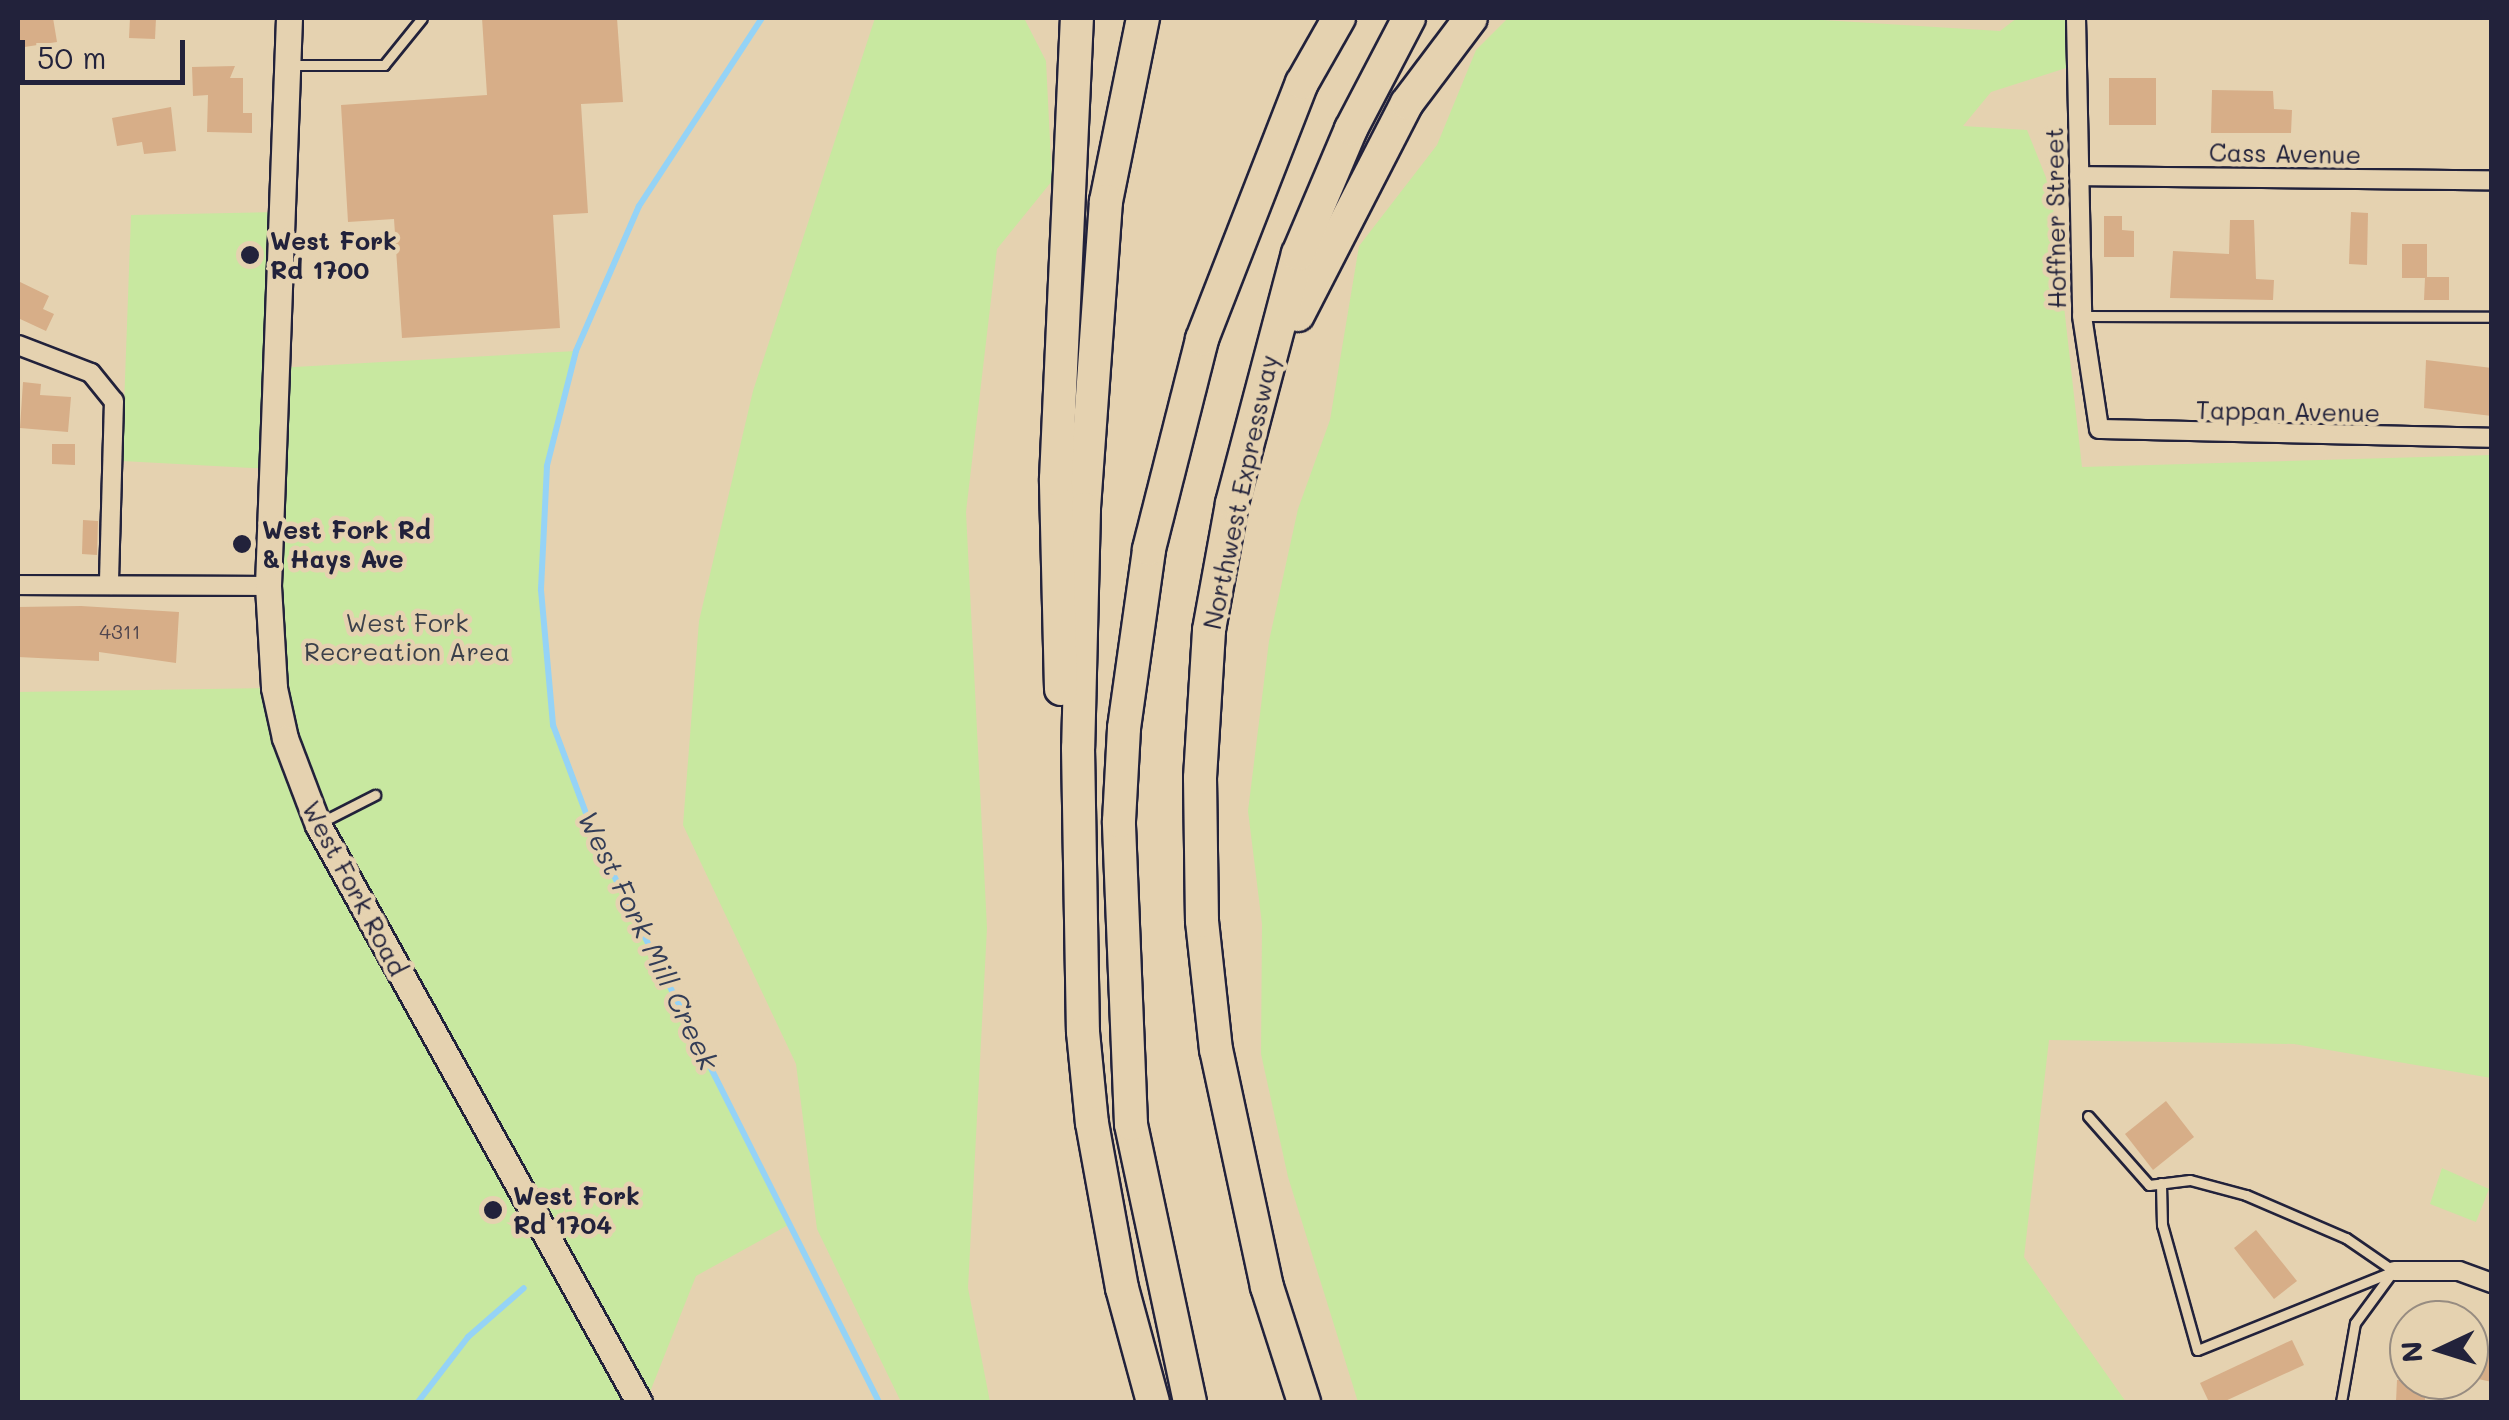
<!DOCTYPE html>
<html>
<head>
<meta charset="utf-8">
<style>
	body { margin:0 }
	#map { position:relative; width:2509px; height:1420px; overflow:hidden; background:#e5d2b0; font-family:Mali,sans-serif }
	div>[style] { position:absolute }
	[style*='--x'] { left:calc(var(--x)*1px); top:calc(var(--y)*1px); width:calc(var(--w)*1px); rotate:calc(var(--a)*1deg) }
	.green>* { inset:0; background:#c8e8a0 }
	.stream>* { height:6px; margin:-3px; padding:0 3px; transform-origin:3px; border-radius:3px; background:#95d3f6 }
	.building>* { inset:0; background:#d7ae88 }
	.roads { filter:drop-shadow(2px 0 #22223b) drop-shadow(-2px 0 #22223b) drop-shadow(0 2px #22223b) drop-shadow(0 -2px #22223b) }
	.lane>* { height:9px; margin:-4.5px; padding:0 4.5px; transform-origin:4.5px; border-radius:4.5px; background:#e5d2b0 }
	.street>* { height:18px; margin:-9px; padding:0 9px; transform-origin:9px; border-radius:9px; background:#e5d2b0 }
	.secondary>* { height:25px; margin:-12.5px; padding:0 12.5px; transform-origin:12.5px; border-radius:12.5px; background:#e5d2b0 }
	.highway>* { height:32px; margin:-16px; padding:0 16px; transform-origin:16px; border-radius:16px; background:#e5d2b0 }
	.dots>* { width:28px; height:28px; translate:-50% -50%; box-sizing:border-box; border:5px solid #e5d2b0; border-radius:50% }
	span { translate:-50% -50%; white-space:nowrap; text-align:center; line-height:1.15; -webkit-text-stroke:9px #e5d2b0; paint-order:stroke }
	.number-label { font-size:20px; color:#4f454e }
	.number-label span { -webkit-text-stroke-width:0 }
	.street-label { font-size:25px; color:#22223b }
	.poi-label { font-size:25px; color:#22223b; font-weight:700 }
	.left { translate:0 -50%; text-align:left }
	.park-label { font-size:25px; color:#3b404a }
	.water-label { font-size:28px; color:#333d57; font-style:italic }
	.frame { position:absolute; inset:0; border:20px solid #22223b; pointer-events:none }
	.north { position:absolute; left:2389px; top:1300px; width:100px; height:100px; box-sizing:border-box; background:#e5d2b0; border:2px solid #978c81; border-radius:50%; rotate:266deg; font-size:28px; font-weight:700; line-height:40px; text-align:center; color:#22223b }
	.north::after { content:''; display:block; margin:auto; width:35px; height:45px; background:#22223b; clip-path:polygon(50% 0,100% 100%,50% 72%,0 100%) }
	.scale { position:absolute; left:20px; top:40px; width:165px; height:45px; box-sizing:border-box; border:5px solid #22223b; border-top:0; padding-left:12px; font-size:30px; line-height:35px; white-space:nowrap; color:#22223b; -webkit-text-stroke:8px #e5d2b0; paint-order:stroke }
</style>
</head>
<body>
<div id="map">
	<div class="green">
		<div style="clip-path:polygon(875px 18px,1024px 18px,1046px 61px,1052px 181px,997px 249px,966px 512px,987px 928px,968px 1288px,990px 1402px,901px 1402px,817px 1229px,796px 1064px,683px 825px,699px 621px,753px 391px)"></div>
		<div style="clip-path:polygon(1508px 18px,1790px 18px,2000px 31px,2017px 18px,2065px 18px,2066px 68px,1991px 92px,1963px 126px,2027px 130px,2051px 190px,2082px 467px,2491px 455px,2491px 1078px,2294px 1044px,2049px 1040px,2024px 1257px,2126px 1402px,1358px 1402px,1288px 1177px,1261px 1054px,1262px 924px,1248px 811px,1269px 641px,1298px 509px,1330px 420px,1359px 246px,1437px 145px,1476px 50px)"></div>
		<div style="clip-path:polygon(281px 212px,277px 368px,576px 351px,547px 466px,541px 590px,553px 725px,596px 840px,790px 1224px,696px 1276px,646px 1402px,18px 1402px,18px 692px,274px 688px,272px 469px,122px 461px,131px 215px)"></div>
		<div style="clip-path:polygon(2442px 1168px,2489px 1189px,2476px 1222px,2430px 1204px)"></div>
	</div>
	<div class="stream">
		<div style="--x:762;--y:18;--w:225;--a:123.2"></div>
		<div style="--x:639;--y:206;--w:158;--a:113.5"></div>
		<div style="--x:576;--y:351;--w:119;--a:104.2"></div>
		<div style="--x:547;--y:466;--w:124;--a:92.8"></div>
		<div style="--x:541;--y:590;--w:136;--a:84.9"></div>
		<div style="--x:553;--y:725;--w:123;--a:69.5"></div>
		<div style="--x:596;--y:840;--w:629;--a:63.27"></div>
		<div style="--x:418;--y:1402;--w:82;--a:-52.4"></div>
		<div style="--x:468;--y:1337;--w:74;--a:-41.2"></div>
	</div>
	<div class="building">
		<div style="clip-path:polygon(18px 18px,53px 18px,57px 42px,18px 48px)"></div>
		<div style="clip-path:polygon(130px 18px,156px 18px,155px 39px,129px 38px)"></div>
		<div style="clip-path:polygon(482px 18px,617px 18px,623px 102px,581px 104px,588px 213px,553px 215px,560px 328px,402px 338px,394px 219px,348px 222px,341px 105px,487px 95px)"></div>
		<div style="clip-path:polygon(235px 66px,230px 78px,243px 78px,243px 113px,252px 113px,252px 133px,207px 132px,208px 95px,193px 96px,192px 67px)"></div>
		<div style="clip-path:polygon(2109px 78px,2156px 78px,2156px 125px,2109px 125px)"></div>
		<div style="clip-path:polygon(2212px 90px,2273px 91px,2274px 109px,2292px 110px,2291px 133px,2211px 133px)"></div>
		<div style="clip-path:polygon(171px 107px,176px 151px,144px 154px,142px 142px,117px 146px,112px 118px)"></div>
		<div style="clip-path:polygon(2351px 212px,2368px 213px,2367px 265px,2349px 264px)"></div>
		<div style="clip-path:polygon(2104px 216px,2122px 216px,2122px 230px,2134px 231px,2134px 257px,2104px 257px)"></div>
		<div style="clip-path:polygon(2230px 220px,2254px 220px,2256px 279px,2274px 280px,2273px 300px,2170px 298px,2173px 251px,2229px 254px)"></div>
		<div style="clip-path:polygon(2402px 244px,2427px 244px,2427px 277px,2449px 277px,2449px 300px,2424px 300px,2425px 278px,2402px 278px)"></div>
		<div style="clip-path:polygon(18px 281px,49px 296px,43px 309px,54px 314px,46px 331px,18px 318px)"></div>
		<div style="clip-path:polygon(2426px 360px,2492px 368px,2492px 416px,2424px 408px)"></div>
		<div style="clip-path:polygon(23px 382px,41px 384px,40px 395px,71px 397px,68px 432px,20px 428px)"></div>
		<div style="clip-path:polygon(52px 444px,75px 444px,75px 465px,52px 464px)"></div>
		<div style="clip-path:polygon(83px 520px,98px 521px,97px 555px,82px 554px)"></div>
		<div style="clip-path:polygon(81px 606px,179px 612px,176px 663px,99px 652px,99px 661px,18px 657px,18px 607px)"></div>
		<div style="clip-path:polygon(2166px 1101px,2194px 1137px,2153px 1170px,2125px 1134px)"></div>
		<div style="clip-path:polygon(2256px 1230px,2297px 1281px,2274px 1299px,2234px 1248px)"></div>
		<div style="clip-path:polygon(2292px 1340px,2304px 1365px,2223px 1402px,2209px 1402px,2200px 1383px)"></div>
		<div style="clip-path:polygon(2469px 1344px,2492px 1349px,2492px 1382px,2469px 1377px)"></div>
		<div style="clip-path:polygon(2397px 1380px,2425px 1380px,2425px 1402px,2396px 1402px)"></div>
	</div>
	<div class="roads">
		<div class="lane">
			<div style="--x:289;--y:65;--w:95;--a:0"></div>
			<div style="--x:384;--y:65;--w:60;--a:-51"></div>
			<div style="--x:2082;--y:316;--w:410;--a:0.1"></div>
			<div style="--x:320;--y:823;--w:62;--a:-27"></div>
			<div style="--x:2088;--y:1116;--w:92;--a:48.5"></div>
			<div style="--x:2149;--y:1185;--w:41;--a:-7"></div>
			<div style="--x:2190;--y:1180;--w:58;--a:15"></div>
			<div style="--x:2246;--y:1195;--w:109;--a:23.3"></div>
			<div style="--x:2346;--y:1238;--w:58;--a:34.5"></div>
			<div style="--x:2394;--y:1271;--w:212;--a:158.1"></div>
			<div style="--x:2197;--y:1350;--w:130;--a:-105.6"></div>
			<div style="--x:2162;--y:1225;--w:42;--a:-91.4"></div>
			<div style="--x:2341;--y:1402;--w:80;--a:-80"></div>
			<div style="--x:2355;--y:1323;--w:61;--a:-53.7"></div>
		</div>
		<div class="street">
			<div style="--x:2076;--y:18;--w:298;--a:88.8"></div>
			<div style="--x:2082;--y:316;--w:114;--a:81.4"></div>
			<div style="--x:2099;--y:429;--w:393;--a:1.3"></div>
			<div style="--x:2079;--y:176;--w:413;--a:0.6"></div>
			<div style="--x:18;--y:345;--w:78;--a:21"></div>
			<div style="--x:91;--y:373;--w:36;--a:51"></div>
			<div style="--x:114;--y:401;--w:184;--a:91.6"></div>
			<div style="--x:18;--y:585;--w:250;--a:0.2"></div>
			<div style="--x:2394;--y:1271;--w:65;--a:0"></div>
			<div style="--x:2459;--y:1271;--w:35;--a:20"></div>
		</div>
		<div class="secondary">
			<div style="--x:289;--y:18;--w:568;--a:92.12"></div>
			<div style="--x:268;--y:586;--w:102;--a:86.6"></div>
			<div style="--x:274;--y:688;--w:51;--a:77.6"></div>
			<div style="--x:285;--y:738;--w:93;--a:69.2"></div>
			<div style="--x:318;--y:825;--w:660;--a:60.91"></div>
		</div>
		<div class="highway">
			<div style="--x:1143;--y:18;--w:187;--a:101.4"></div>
			<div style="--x:1106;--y:201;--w:309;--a:94.1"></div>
			<div style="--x:1084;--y:509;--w:239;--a:91.4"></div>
			<div style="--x:1078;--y:748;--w:284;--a:89"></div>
			<div style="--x:1083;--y:1032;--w:91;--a:84.4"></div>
			<div style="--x:1092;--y:1123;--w:168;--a:79.7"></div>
			<div style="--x:1122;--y:1288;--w:118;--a:74.8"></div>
			<div style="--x:1298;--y:315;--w:238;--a:-62.8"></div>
			<div style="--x:1407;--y:103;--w:106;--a:-53"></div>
			<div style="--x:1061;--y:689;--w:210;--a:-91.4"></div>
			<div style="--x:1056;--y:479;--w:461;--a:-87.4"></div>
			<div style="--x:1190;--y:1402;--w:284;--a:-102"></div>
			<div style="--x:1131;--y:1124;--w:303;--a:-92.3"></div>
			<div style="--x:1119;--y:821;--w:93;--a:-86.9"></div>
			<div style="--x:1124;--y:728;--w:181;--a:-82"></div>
			<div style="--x:1149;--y:549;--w:217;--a:-75.8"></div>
			<div style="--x:1202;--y:339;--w:275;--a:-68.7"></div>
			<div style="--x:1302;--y:83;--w:75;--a:-60.4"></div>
			<div style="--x:1304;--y:1402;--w:121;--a:-107.8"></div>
			<div style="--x:1267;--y:1287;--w:242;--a:-102.1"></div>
			<div style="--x:1216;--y:1050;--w:130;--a:-96.2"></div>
			<div style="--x:1202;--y:921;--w:143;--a:-90.8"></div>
			<div style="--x:1200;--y:778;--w:148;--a:-86.5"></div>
			<div style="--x:1209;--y:630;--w:129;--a:-79.7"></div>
			<div style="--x:1232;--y:503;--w:258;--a:-75.2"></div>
			<div style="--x:1298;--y:254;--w:136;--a:-67"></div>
			<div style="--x:1351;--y:129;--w:125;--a:-62.4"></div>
		</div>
	</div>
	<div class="dots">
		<div style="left:250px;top:255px;background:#22223b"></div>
		<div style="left:242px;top:544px;background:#22223b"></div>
		<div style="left:493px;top:1210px;background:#22223b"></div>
	</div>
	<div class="number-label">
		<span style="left:120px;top:631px">4311</span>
	</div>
	<div class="street-label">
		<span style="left:2285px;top:153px;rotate:1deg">Cass Avenue</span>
		<span style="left:2055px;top:218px;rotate:-91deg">Hoffner Street</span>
		<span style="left:2288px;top:411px;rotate:1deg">Tappan Avenue</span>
		<span style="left:1240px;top:492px;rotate:-78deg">Northwest Expressway</span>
		<span style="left:355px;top:888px;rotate:62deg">West Fork Road</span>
	</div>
	<div class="poi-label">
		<span class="left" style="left:270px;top:255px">West Fork<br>Rd 1700</span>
		<span class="left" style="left:262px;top:544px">West Fork Rd<br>&amp; Hays Ave</span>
		<span class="left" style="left:513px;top:1210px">West Fork<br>Rd 1704</span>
	</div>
	<div class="park-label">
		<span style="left:407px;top:637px">West Fork<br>Recreation Area</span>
	</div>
	<div class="water-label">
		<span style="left:649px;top:940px;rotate:64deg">West Fork Mill Creek</span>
	</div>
	<div class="frame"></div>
	<div class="north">N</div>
	<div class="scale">50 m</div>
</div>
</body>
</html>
